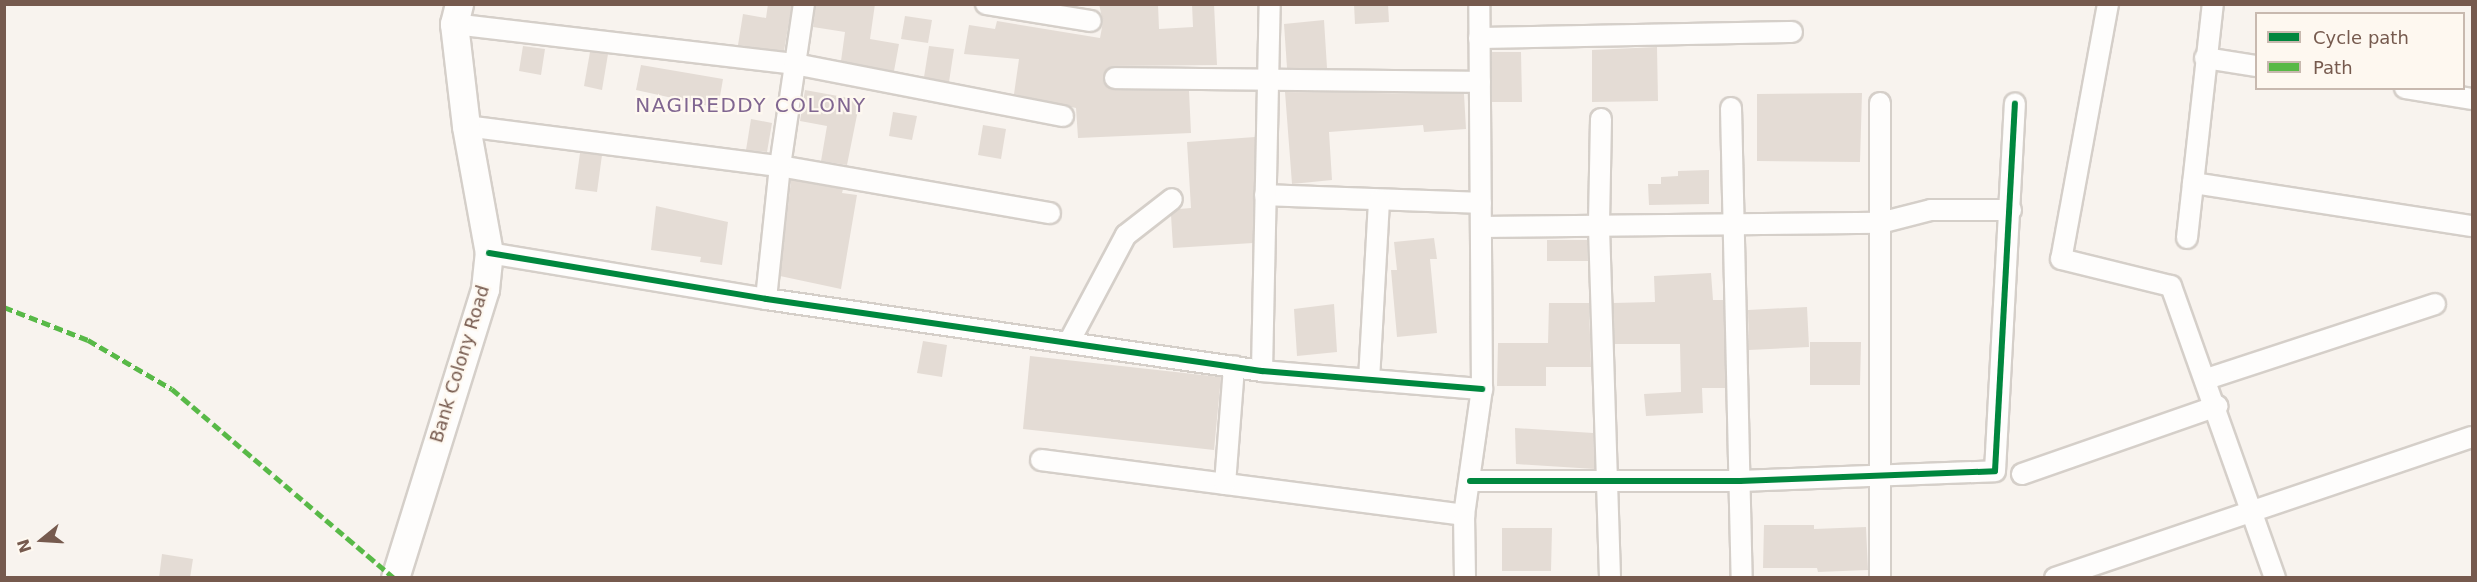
<!DOCTYPE html>
<html>
<head>
<meta charset="utf-8">
<style>
	body { margin:0 }
	#map { position:relative; width:2477px; height:582px; overflow:hidden; background:#f8f3ee; font-family:"DejaVu Sans",sans-serif }
	div>[style] { position:absolute }
	[style*='--x'] { left:calc(var(--x)*1px); top:calc(var(--y)*1px); width:calc(var(--w)*1px); rotate:calc(var(--a)*1deg) }
	.building>* { inset:0; background:#e4dcd5 }
	.roads { filter:drop-shadow(2px 0 #d5cfc9) drop-shadow(-2px 0 #d5cfc9) drop-shadow(0 2px #d5cfc9) drop-shadow(0 -2px #d5cfc9) }
	.street>* { height:20px; margin:-10px; padding:0 10px; transform-origin:10px; border-radius:10px; background:#fefdfc }
	.secondary>* { height:27px; margin:-13.5px; padding:0 13.5px; transform-origin:13.5px; border-radius:13.5px; background:#fefdfc }
	.quiet>* { height:4.5px; margin-top:-2.25px; transform-origin:0; background:repeating-linear-gradient(90deg,#58b947 0 9px,transparent 0 13.5px) }
	.cycleway>* { height:6px; margin:-3px; padding:0 3px; transform-origin:3px; border-radius:3px; background:#00873e }
	span { translate:-50% -50%; white-space:nowrap; text-align:center; line-height:1.15; -webkit-text-stroke:4.5px #fef8f0; paint-order:stroke }
	.street-label { font-size:18px; color:#765a4e }
	.neighbourhood-label { font-size:20px; color:#806691; letter-spacing:1.5px }
	.frame { position:absolute; inset:0; border:6px solid #765a4e; pointer-events:none }
	.legend { position:absolute; left:2255px; top:12px; width:210px; height:78px; box-sizing:border-box; background:#fef8f0; border:2px solid #c8b9af; margin:0; padding:8px 10px; list-style:none; font-size:18px; color:#765a4e }
	.legend li { display:flex; align-items:center; gap:12px; height:30px }
	.legend b { width:30px; border:2px solid #c8b9af }
	.north { position:absolute; left:12px; top:510px; width:60px; height:60px; -webkit-text-stroke:4px #fef8f0; paint-order:stroke; rotate:252deg; font-size:16px; font-weight:700; line-height:24px; text-align:center; color:#765a4e }
	.north::after { content:''; display:block; margin:auto; width:21px; height:27px; background:#765a4e; clip-path:polygon(50% 0,100% 100%,50% 72%,0 100%) }
</style>
</head>
<body>
<div id="map">
	<div class="building">
		<div style="clip-path:polygon(768px 4px,792px 4px,784px 51px,738px 45px,743px 14px,766px 18px)"></div>
		<div style="clip-path:polygon(816px 4px,875px 4px,870px 39px,899px 44px,894px 71px,841px 61px,845px 32px,813px 27px)"></div>
		<div style="clip-path:polygon(1099px 4px,1158px 4px,1159px 29px,1193px 27px,1192px 4px,1214px 4px,1217px 65px,1115px 66px,1109px 68px,1103px 77px,1105px 84px,1114px 90px,1189px 91px,1191px 133px,1078px 138px,1076px 108px,1014px 94px,1019px 59px,964px 54px,969px 25px,995px 29px,997px 21px,1100px 38px,1103px 22px)"></div>
		<div style="clip-path:polygon(1354px 4px,1388px 4px,1389px 22px,1355px 24px)"></div>
		<div style="clip-path:polygon(905px 16px,932px 20px,928px 43px,901px 39px)"></div>
		<div style="clip-path:polygon(1324px 20px,1327px 68px,1287px 68px,1284px 24px)"></div>
		<div style="clip-path:polygon(523px 46px,545px 49px,541px 75px,519px 71px)"></div>
		<div style="clip-path:polygon(929px 46px,954px 49px,949px 82px,924px 77px)"></div>
		<div style="clip-path:polygon(1657px 47px,1658px 101px,1592px 102px,1592px 50px)"></div>
		<div style="clip-path:polygon(590px 52px,608px 54px,602px 90px,584px 86px)"></div>
		<div style="clip-path:polygon(1491px 52px,1521px 52px,1522px 102px,1492px 102px)"></div>
		<div style="clip-path:polygon(641px 65px,723px 79px,718px 108px,636px 90px)"></div>
		<div style="clip-path:polygon(805px 90px,860px 100px,847px 165px,821px 161px,827px 126px,800px 121px)"></div>
		<div style="clip-path:polygon(1285px 92px,1464px 94px,1466px 129px,1424px 132px,1423px 125px,1329px 132px,1332px 180px,1292px 184px)"></div>
		<div style="clip-path:polygon(1862px 93px,1860px 162px,1757px 161px,1757px 94px)"></div>
		<div style="clip-path:polygon(893px 112px,917px 116px,912px 140px,889px 136px)"></div>
		<div style="clip-path:polygon(751px 119px,772px 123px,767px 152px,746px 150px)"></div>
		<div style="clip-path:polygon(983px 125px,1006px 129px,1001px 159px,978px 155px)"></div>
		<div style="clip-path:polygon(1255px 137px,1253px 243px,1173px 248px,1171px 215px,1179px 209px,1191px 208px,1187px 142px)"></div>
		<div style="clip-path:polygon(580px 153px,602px 155px,597px 192px,575px 189px)"></div>
		<div style="clip-path:polygon(1709px 170px,1709px 204px,1649px 205px,1648px 184px,1661px 184px,1661px 177px,1678px 176px,1678px 171px)"></div>
		<div style="clip-path:polygon(791px 180px,843px 189px,842px 193px,857px 195px,841px 289px,780px 276px)"></div>
		<div style="clip-path:polygon(656px 206px,728px 222px,722px 265px,700px 262px,701px 257px,651px 250px)"></div>
		<div style="clip-path:polygon(1434px 238px,1437px 259px,1430px 259px,1437px 333px,1397px 337px,1391px 270px,1397px 270px,1394px 242px)"></div>
		<div style="clip-path:polygon(1547px 240px,1587px 240px,1588px 261px,1547px 261px)"></div>
		<div style="clip-path:polygon(1711px 273px,1713px 300px,1724px 300px,1726px 388px,1702px 388px,1703px 413px,1646px 416px,1644px 394px,1681px 392px,1680px 344px,1615px 344px,1613px 303px,1655px 302px,1654px 276px)"></div>
		<div style="clip-path:polygon(1549px 303px,1589px 303px,1591px 367px,1546px 367px,1546px 386px,1497px 386px,1498px 343px,1548px 343px)"></div>
		<div style="clip-path:polygon(1334px 304px,1337px 352px,1297px 356px,1294px 309px)"></div>
		<div style="clip-path:polygon(1807px 307px,1809px 347px,1749px 350px,1748px 310px)"></div>
		<div style="clip-path:polygon(923px 341px,947px 345px,942px 377px,917px 373px)"></div>
		<div style="clip-path:polygon(1810px 342px,1861px 342px,1860px 385px,1810px 385px)"></div>
		<div style="clip-path:polygon(1030px 356px,1221px 377px,1214px 450px,1023px 429px)"></div>
		<div style="clip-path:polygon(1515px 428px,1593px 433px,1595px 469px,1516px 464px)"></div>
		<div style="clip-path:polygon(1764px 525px,1814px 525px,1814px 529px,1866px 527px,1868px 570px,1818px 572px,1817px 568px,1763px 568px)"></div>
		<div style="clip-path:polygon(1502px 528px,1552px 528px,1551px 571px,1502px 571px)"></div>
		<div style="clip-path:polygon(162px 554px,193px 559px,190px 578px,159px 578px)"></div>
	</div>
	<div class="roads">
		<div class="street">
			<div style="--x:986;--y:4;--w:106;--a:9.2"></div>
			<div style="--x:2108;--y:4;--w:259;--a:100.4"></div>
			<div style="--x:2061;--y:259;--w:113;--a:13.8"></div>
			<div style="--x:2171;--y:286;--w:310;--a:70.4"></div>
			<div style="--x:454;--y:24;--w:343;--a:6.7"></div>
			<div style="--x:795;--y:64;--w:273;--a:11"></div>
			<div style="--x:1479;--y:38;--w:313;--a:-1.1"></div>
			<div style="--x:2205;--y:58;--w:52;--a:8.9"></div>
			<div style="--x:1115;--y:78;--w:365;--a:0.6"></div>
			<div style="--x:2405;--y:88;--w:68;--a:9.3"></div>
			<div style="--x:1731;--y:108;--w:470;--a:88.7"></div>
			<div style="--x:1601;--y:119;--w:108;--a:91.1"></div>
			<div style="--x:1599;--y:227;--w:351;--a:88.2"></div>
			<div style="--x:466;--y:126;--w:317;--a:7.3"></div>
			<div style="--x:780;--y:166;--w:274;--a:9.9"></div>
			<div style="--x:2193;--y:183;--w:282;--a:8.8"></div>
			<div style="--x:1265;--y:195;--w:216;--a:2.1"></div>
			<div style="--x:1481;--y:227;--w:399;--a:-0.6"></div>
			<div style="--x:1880;--y:223;--w:53;--a:-14.3"></div>
			<div style="--x:1931;--y:210;--w:80;--a:0"></div>
			<div style="--x:2187;--y:238;--w:235;--a:-83.7"></div>
			<div style="--x:489;--y:253;--w:281;--a:9.4"></div>
			<div style="--x:766;--y:299;--w:501;--a:8.26"></div>
			<div style="--x:1262;--y:371;--w:221;--a:4.7"></div>
			<div style="--x:766;--y:299;--w:134;--a:-84"></div>
			<div style="--x:780;--y:166;--w:164;--a:-81.6"></div>
			<div style="--x:1069;--y:342;--w:121;--a:-62"></div>
			<div style="--x:1126;--y:235;--w:58;--a:-38"></div>
			<div style="--x:1262;--y:371;--w:367;--a:-88.8"></div>
			<div style="--x:2207;--y:379;--w:240;--a:-18.2"></div>
			<div style="--x:1369;--y:380;--w:180;--a:-86.8"></div>
			<div style="--x:1041;--y:460;--w:427;--a:7.4"></div>
			<div style="--x:2022;--y:474;--w:207;--a:-19.2"></div>
			<div style="--x:1470;--y:481;--w:270;--a:0"></div>
			<div style="--x:1740;--y:481;--w:255;--a:-2.2"></div>
			<div style="--x:1995;--y:471;--w:368;--a:-86.9"></div>
			<div style="--x:1225;--y:484;--w:118;--a:-85.6"></div>
			<div style="--x:1465;--y:578;--w:63;--a:-90.9"></div>
			<div style="--x:1464;--y:515;--w:127;--a:-81.9"></div>
			<div style="--x:1482;--y:389;--w:385;--a:-90.4"></div>
			<div style="--x:1880;--y:578;--w:475;--a:-90"></div>
			<div style="--x:2055;--y:578;--w:440;--a:-18.7"></div>
		</div>
		<div class="secondary">
			<div style="--x:395;--y:578;--w:303;--a:-72.7"></div>
			<div style="--x:485;--y:289;--w:36;--a:-84"></div>
			<div style="--x:489;--y:253;--w:129;--a:-100.3"></div>
			<div style="--x:466;--y:126;--w:103;--a:-96.7"></div>
			<div style="--x:454;--y:24;--w:21;--a:-76"></div>
		</div>
	</div>
	<div class="quiet">
		<div style="--x:4;--y:307;--w:90;--a:21.4"></div>
		<div style="--x:88;--y:340;--w:97;--a:30.3"></div>
		<div style="--x:172;--y:389;--w:292;--a:40.4"></div>
	</div>
	<div class="cycleway">
		<div style="--x:489;--y:253;--w:281;--a:9.4"></div>
		<div style="--x:766;--y:299;--w:501;--a:8.26"></div>
		<div style="--x:1262;--y:371;--w:221;--a:4.7"></div>
		<div style="--x:1470;--y:481;--w:270;--a:0"></div>
		<div style="--x:1740;--y:481;--w:255;--a:-2.2"></div>
		<div style="--x:1995;--y:471;--w:368;--a:-86.9"></div>
	</div>
	<div class="street-label">
		<span style="left:460px;top:364px;rotate:-73deg">Bank Colony Road</span>
	</div>
	<div class="neighbourhood-label">
		<span style="left:751px;top:105px">NAGIREDDY COLONY</span>
	</div>
	<div class="frame"></div>
	<ul class="legend">
	<li><b style="height:8px;background:#00873e"></b>Cycle path</li>
	<li><b style="height:8px;background:#58b947"></b>Path</li>
	</ul>
	<div class="north">N</div>
</div>
</body>
</html>
